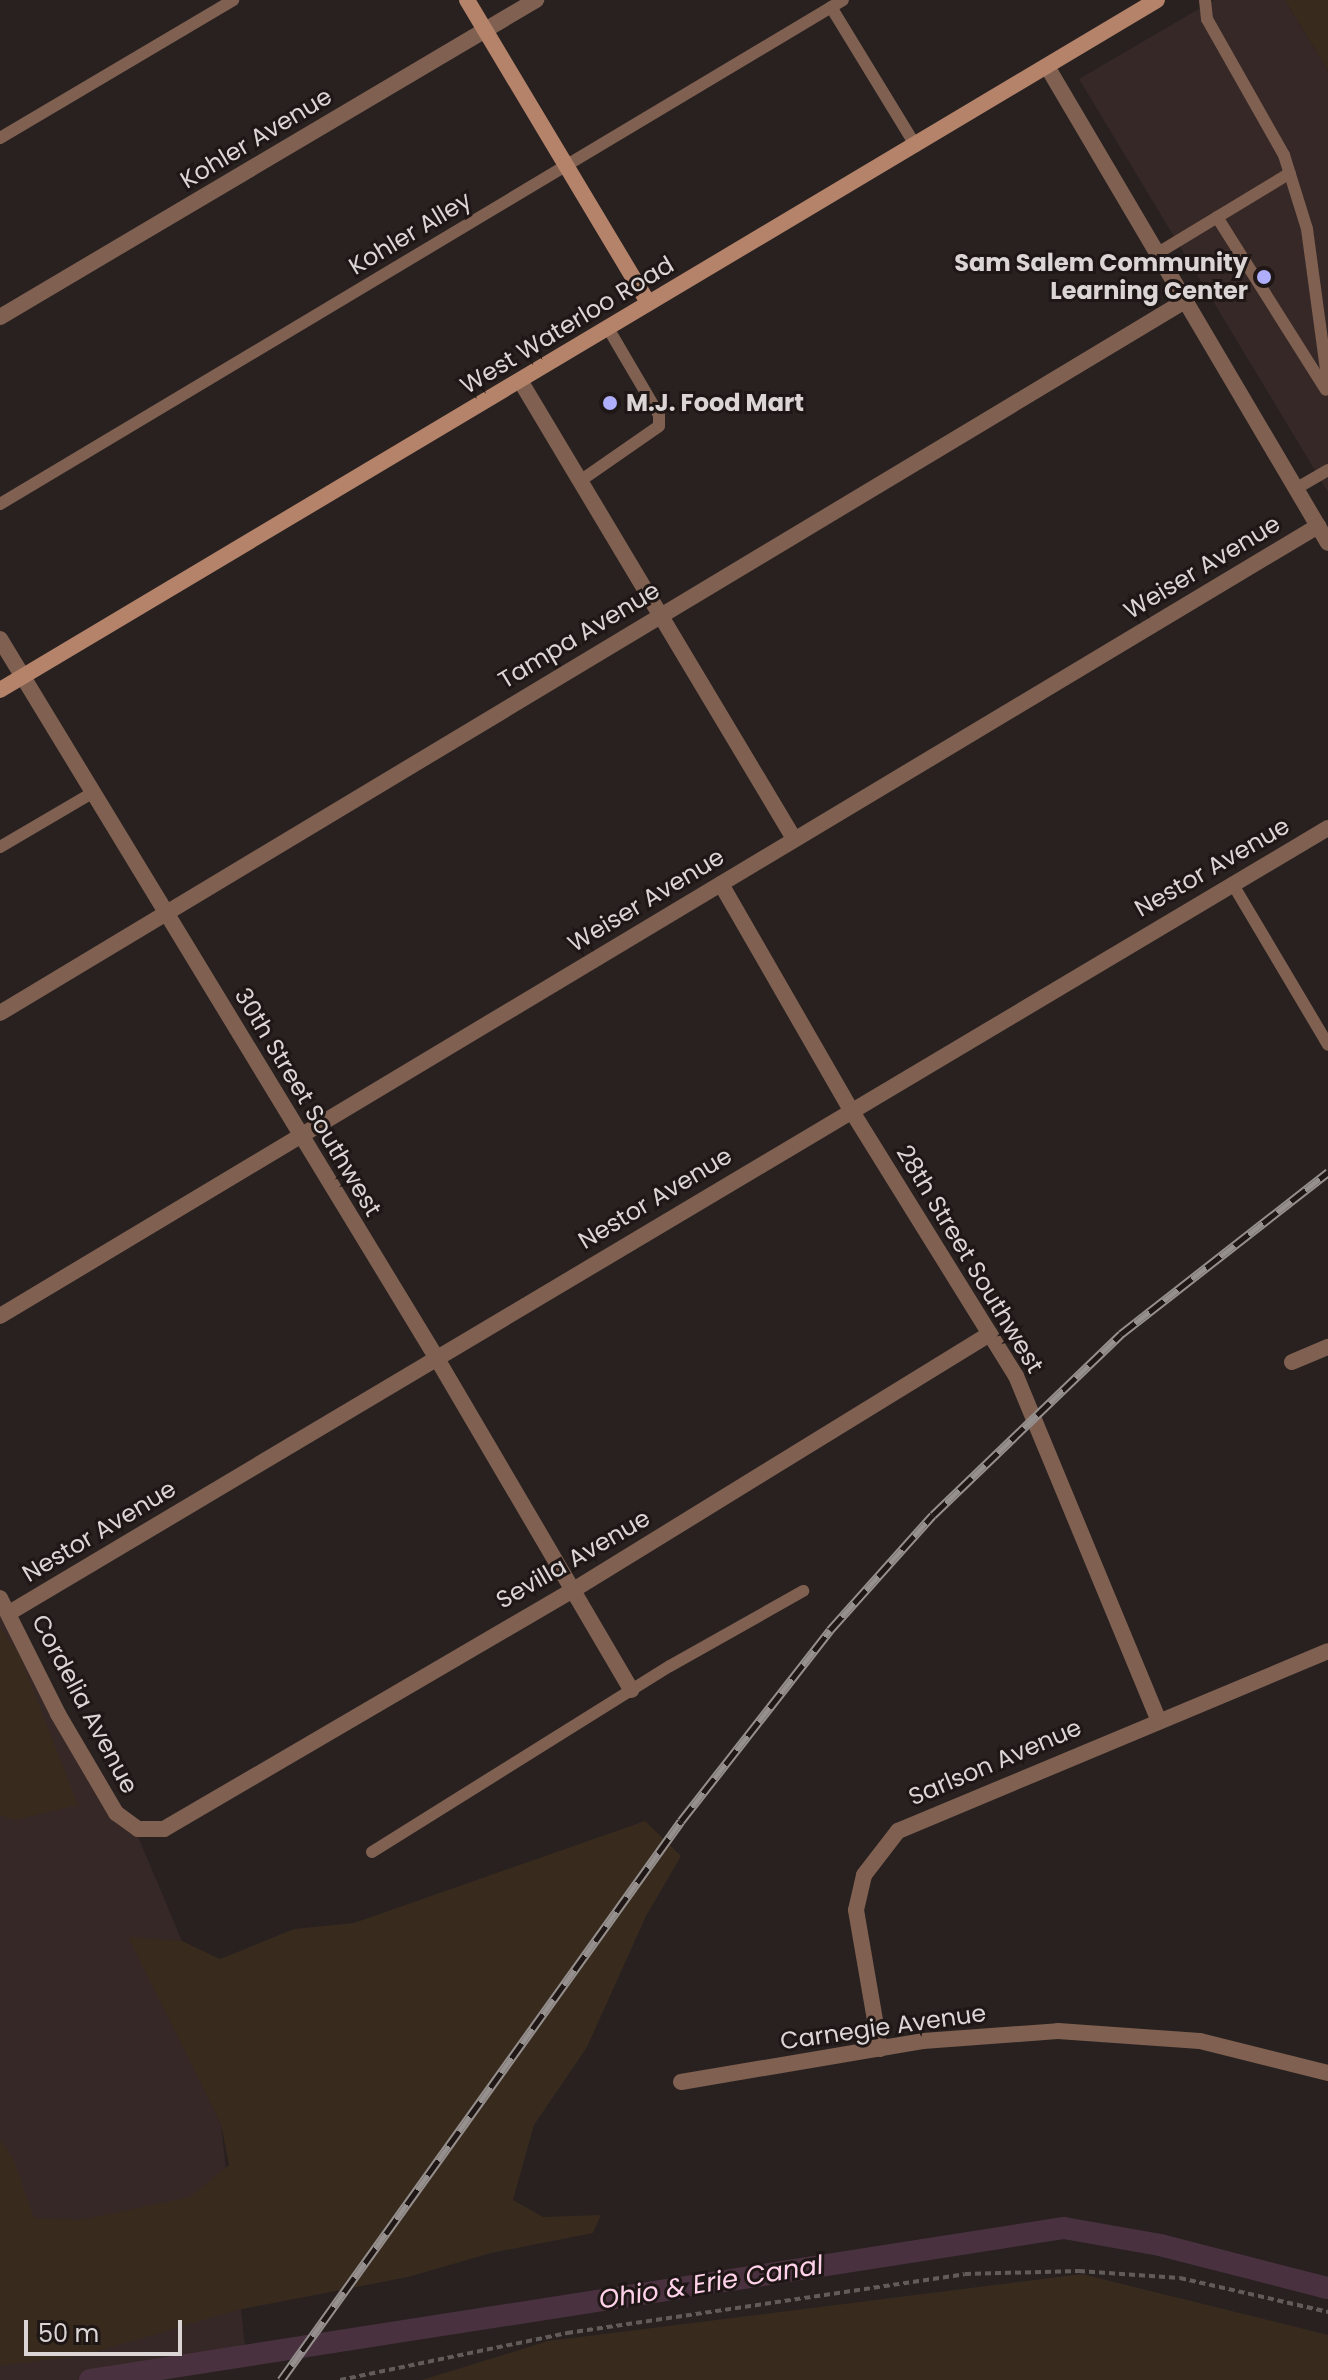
<!DOCTYPE html>
<html>
<head>
<meta charset="utf-8">
<style>
	body { margin:0 }
	#map { position:relative; width:1328px; height:2380px; overflow:hidden; background:#282120; font-family:Poppins,sans-serif }
	div>[style] { position:absolute }
	[style*='--x'] { left:calc(var(--x)*1px); top:calc(var(--y)*1px); width:calc(var(--w)*1px); rotate:calc(var(--a)*1deg) }
	.built>* { inset:0; background:#362827 }
	.green>* { inset:0; background:#382b1e }
	.canal>* { height:22px; margin:-11px; padding:0 11px; transform-origin:11px; border-radius:11px; background:#4a313f }
	.path>* { height:4px; margin-top:-2px; transform-origin:0; background:repeating-linear-gradient(90deg,#615b5a 0 6px,transparent 0 10px) }
	.lane>* { height:12px; margin:-6px; padding:0 6px; transform-origin:6px; border-radius:6px; background:#7f6051 }
	.street>* { height:16px; margin:-8px; padding:0 8px; transform-origin:8px; border-radius:8px; background:#7f6051 }
	.secondary>* { height:16px; margin:-8px; padding:0 8px; transform-origin:8px; border-radius:8px; background:#b4836a }
	.rail>* { height:9px; margin-top:-4.5px; transform-origin:0; background:repeating-linear-gradient(90deg,#1e1716 0 18px,#958f8e 0 36px); box-sizing:border-box; border-block:2px solid #958f8e }
	.dots>* { width:22px; height:22px; translate:-50% -50%; box-sizing:border-box; border:4px solid #1e1716; border-radius:50% }
	span { translate:-50% -50%; white-space:nowrap; text-align:center; line-height:1.15; -webkit-text-stroke:6px #1e1716; paint-order:stroke }
	.street-label { font-size:24px; color:#dbd6d5 }
	.poi-label { font-size:24px; color:#dbd6d5; font-weight:700 }
	.right { translate:-100% -50%; text-align:right }
	.left { translate:0 -50%; text-align:left }
	.water-label { font-size:26px; color:#ffd2e9; font-style:italic }
	.scale { position:absolute; left:24px; top:2320px; width:158px; height:36px; box-sizing:border-box; border:4px solid #dbd6d5; border-top:0; padding-left:10px; font-size:24px; line-height:28px; white-space:nowrap; color:#dbd6d5; -webkit-text-stroke:6px #1e1716; paint-order:stroke }
</style>
</head>
<body>
<div id="map">
	<div class="built">
		<div style="clip-path:polygon(1214px 0,1285px 0,1328px 71px,1328px 492px,1079px 79px)"></div>
		<div style="clip-path:polygon(0 1596px,60px 1718px,134px 1827px,182px 1941px,129px 1938px,221px 2124px,246px 2356px,90px 2380px,0 2380px)"></div>
	</div>
	<div class="green">
		<div style="clip-path:polygon(1285px 0,1328px 0,1328px 71px)"></div>
		<div style="clip-path:polygon(0 1627px,20px 1656px,78px 1805px,15px 1820px,0 1815px)"></div>
		<div style="clip-path:polygon(645px 1821px,681px 1856px,646px 1916px,587px 2047px,534px 2125px,513px 2200px,543px 2217px,601px 2215px,593px 2233px,491px 2253px,408px 2277px,237px 2310px,85px 2355px,0 2366px,0 2140px,14px 2160px,34px 2218px,81px 2220px,190px 2197px,229px 2165px,221px 2124px,128px 1937px,182px 1941px,220px 1959px,294px 1929px,354px 1923px)"></div>
		<div style="clip-path:polygon(1082px 2274px,1328px 2335px,1328px 2380px,422px 2380px,548px 2341px)"></div>
	</div>
	<div class="canal">
		<div style="--x:90;--y:2380;--w:986;--a:-8.87"></div>
		<div style="--x:1064;--y:2228;--w:97;--a:10"></div>
		<div style="--x:1160;--y:2245;--w:173;--a:14.4"></div>
	</div>
	<div class="path">
		<div style="--x:340;--y:2380;--w:232;--a:-11.7"></div>
		<div style="--x:567;--y:2333;--w:402;--a:-8.4"></div>
		<div style="--x:965;--y:2274;--w:114;--a:-1.5"></div>
		<div style="--x:1079;--y:2271;--w:101;--a:4"></div>
		<div style="--x:1180;--y:2278;--w:152;--a:12.9"></div>
	</div>
	<div class="lane">
		<div style="--x:1205;--y:0;--w:19;--a:84"></div>
		<div style="--x:1207;--y:19;--w:156;--a:60.5"></div>
		<div style="--x:1284;--y:155;--w:77;--a:72.7"></div>
		<div style="--x:1307;--y:229;--w:157;--a:82.3"></div>
		<div style="--x:831;--y:7;--w:163;--a:58.6"></div>
		<div style="--x:0;--y:138;--w:271;--a:-30.6"></div>
		<div style="--x:1217;--y:217;--w:204;--a:57.8"></div>
		<div style="--x:1158;--y:253;--w:154;--a:-31.2"></div>
		<div style="--x:580;--y:481;--w:96;--a:-34.8"></div>
		<div style="--x:659;--y:426;--w:11;--a:-90"></div>
		<div style="--x:659;--y:415;--w:101;--a:-120.4"></div>
		<div style="--x:1297;--y:488;--w:36;--a:-30"></div>
		<div style="--x:0;--y:504;--w:982;--a:-30.87"></div>
		<div style="--x:0;--y:847;--w:107;--a:-30.4"></div>
		<div style="--x:1232;--y:883;--w:188;--a:59.3"></div>
		<div style="--x:372;--y:1852;--w:351;--a:-32"></div>
		<div style="--x:670;--y:1666;--w:153;--a:-29.4"></div>
	</div>
	<div class="street">
		<div style="--x:1048;--y:68;--w:551;--a:59.48"></div>
		<div style="--x:0;--y:317;--w:623;--a:-30.6"></div>
		<div style="--x:521;--y:382;--w:530;--a:59.13"></div>
		<div style="--x:0;--y:639;--w:840;--a:58.73"></div>
		<div style="--x:436;--y:1357;--w:386;--a:59.6"></div>
		<div style="--x:721;--y:884;--w:261;--a:60.1"></div>
		<div style="--x:851;--y:1110;--w:313;--a:58.2"></div>
		<div style="--x:1016;--y:1376;--w:373;--a:67.5"></div>
		<div style="--x:0;--y:1013;--w:1382;--a:-31"></div>
		<div style="--x:0;--y:1316;--w:1537;--a:-30.94"></div>
		<div style="--x:1292;--y:1362;--w:39;--a:-23"></div>
		<div style="--x:0;--y:1598;--w:130;--a:63.4"></div>
		<div style="--x:58;--y:1714;--w:115;--a:59.6"></div>
		<div style="--x:116;--y:1813;--w:27;--a:36"></div>
		<div style="--x:138;--y:1829;--w:26;--a:0"></div>
		<div style="--x:164;--y:1829;--w:476;--a:-30.3"></div>
		<div style="--x:575;--y:1589;--w:487;--a:-31.6"></div>
		<div style="--x:9;--y:1613;--w:1535;--a:-30.76"></div>
		<div style="--x:880;--y:2049;--w:141;--a:-99.8"></div>
		<div style="--x:856;--y:1910;--w:36;--a:-77"></div>
		<div style="--x:864;--y:1875;--w:56;--a:-52.3"></div>
		<div style="--x:898;--y:1831;--w:466;--a:-22.7"></div>
		<div style="--x:681;--y:2082;--w:245;--a:-9.6"></div>
		<div style="--x:923;--y:2041;--w:135;--a:-4.2"></div>
		<div style="--x:1058;--y:2031;--w:142;--a:4"></div>
		<div style="--x:1200;--y:2041;--w:132;--a:14"></div>
	</div>
	<div class="secondary">
		<div style="--x:467;--y:0;--w:353;--a:59.1"></div>
		<div style="--x:0;--y:690;--w:1347;--a:-30.81"></div>
	</div>
	<div class="rail">
		<div style="--x:281;--y:2380;--w:687;--a:-54.41"></div>
		<div style="--x:681;--y:1821;--w:242;--a:-52"></div>
		<div style="--x:830;--y:1630;--w:154;--a:-48.2"></div>
		<div style="--x:933;--y:1515;--w:261;--a:-43.9"></div>
		<div style="--x:1121;--y:1334;--w:263;--a:-38"></div>
	</div>
	<div class="dots">
		<div style="left:1264px;top:277px;background:#afaefa"></div>
		<div style="left:610px;top:403px;background:#afaefa"></div>
	</div>
	<div class="street-label">
		<span style="left:256px;top:138px;rotate:-31deg">Kohler Avenue</span>
		<span style="left:410px;top:233px;rotate:-31deg">Kohler Alley</span>
		<span style="left:567px;top:325px;rotate:-31deg">West Waterloo Road</span>
		<span style="left:1202px;top:567px;rotate:-31deg">Weiser Avenue</span>
		<span style="left:579px;top:635px;rotate:-31deg">Tampa Avenue</span>
		<span style="left:1212px;top:867px;rotate:-30deg">Nestor Avenue</span>
		<span style="left:646px;top:900px;rotate:-31deg">Weiser Avenue</span>
		<span style="left:308px;top:1102px;rotate:59deg">30th Street Southwest</span>
		<span style="left:655px;top:1198px;rotate:-31deg">Nestor Avenue</span>
		<span style="left:970px;top:1259px;rotate:59deg">28th Street Southwest</span>
		<span style="left:99px;top:1531px;rotate:-31deg">Nestor Avenue</span>
		<span style="left:573px;top:1559px;rotate:-30deg">Sevilla Avenue</span>
		<span style="left:85px;top:1704px;rotate:62deg">Cordelia Avenue</span>
		<span style="left:995px;top:1762px;rotate:-23deg">Sarlson Avenue</span>
		<span style="left:883px;top:2027px;rotate:-8deg">Carnegie Avenue</span>
	</div>
	<div class="poi-label">
		<span class="right" style="left:1248px;top:277px">Sam Salem Community<br>Learning Center</span>
		<span class="left" style="left:626px;top:403px">M.J. Food Mart</span>
	</div>
	<div class="water-label">
		<span style="left:711px;top:2283px;rotate:-9deg">Ohio &amp; Erie Canal</span>
	</div>
	<div class="scale">50 m</div>
</div>
</body>
</html>
